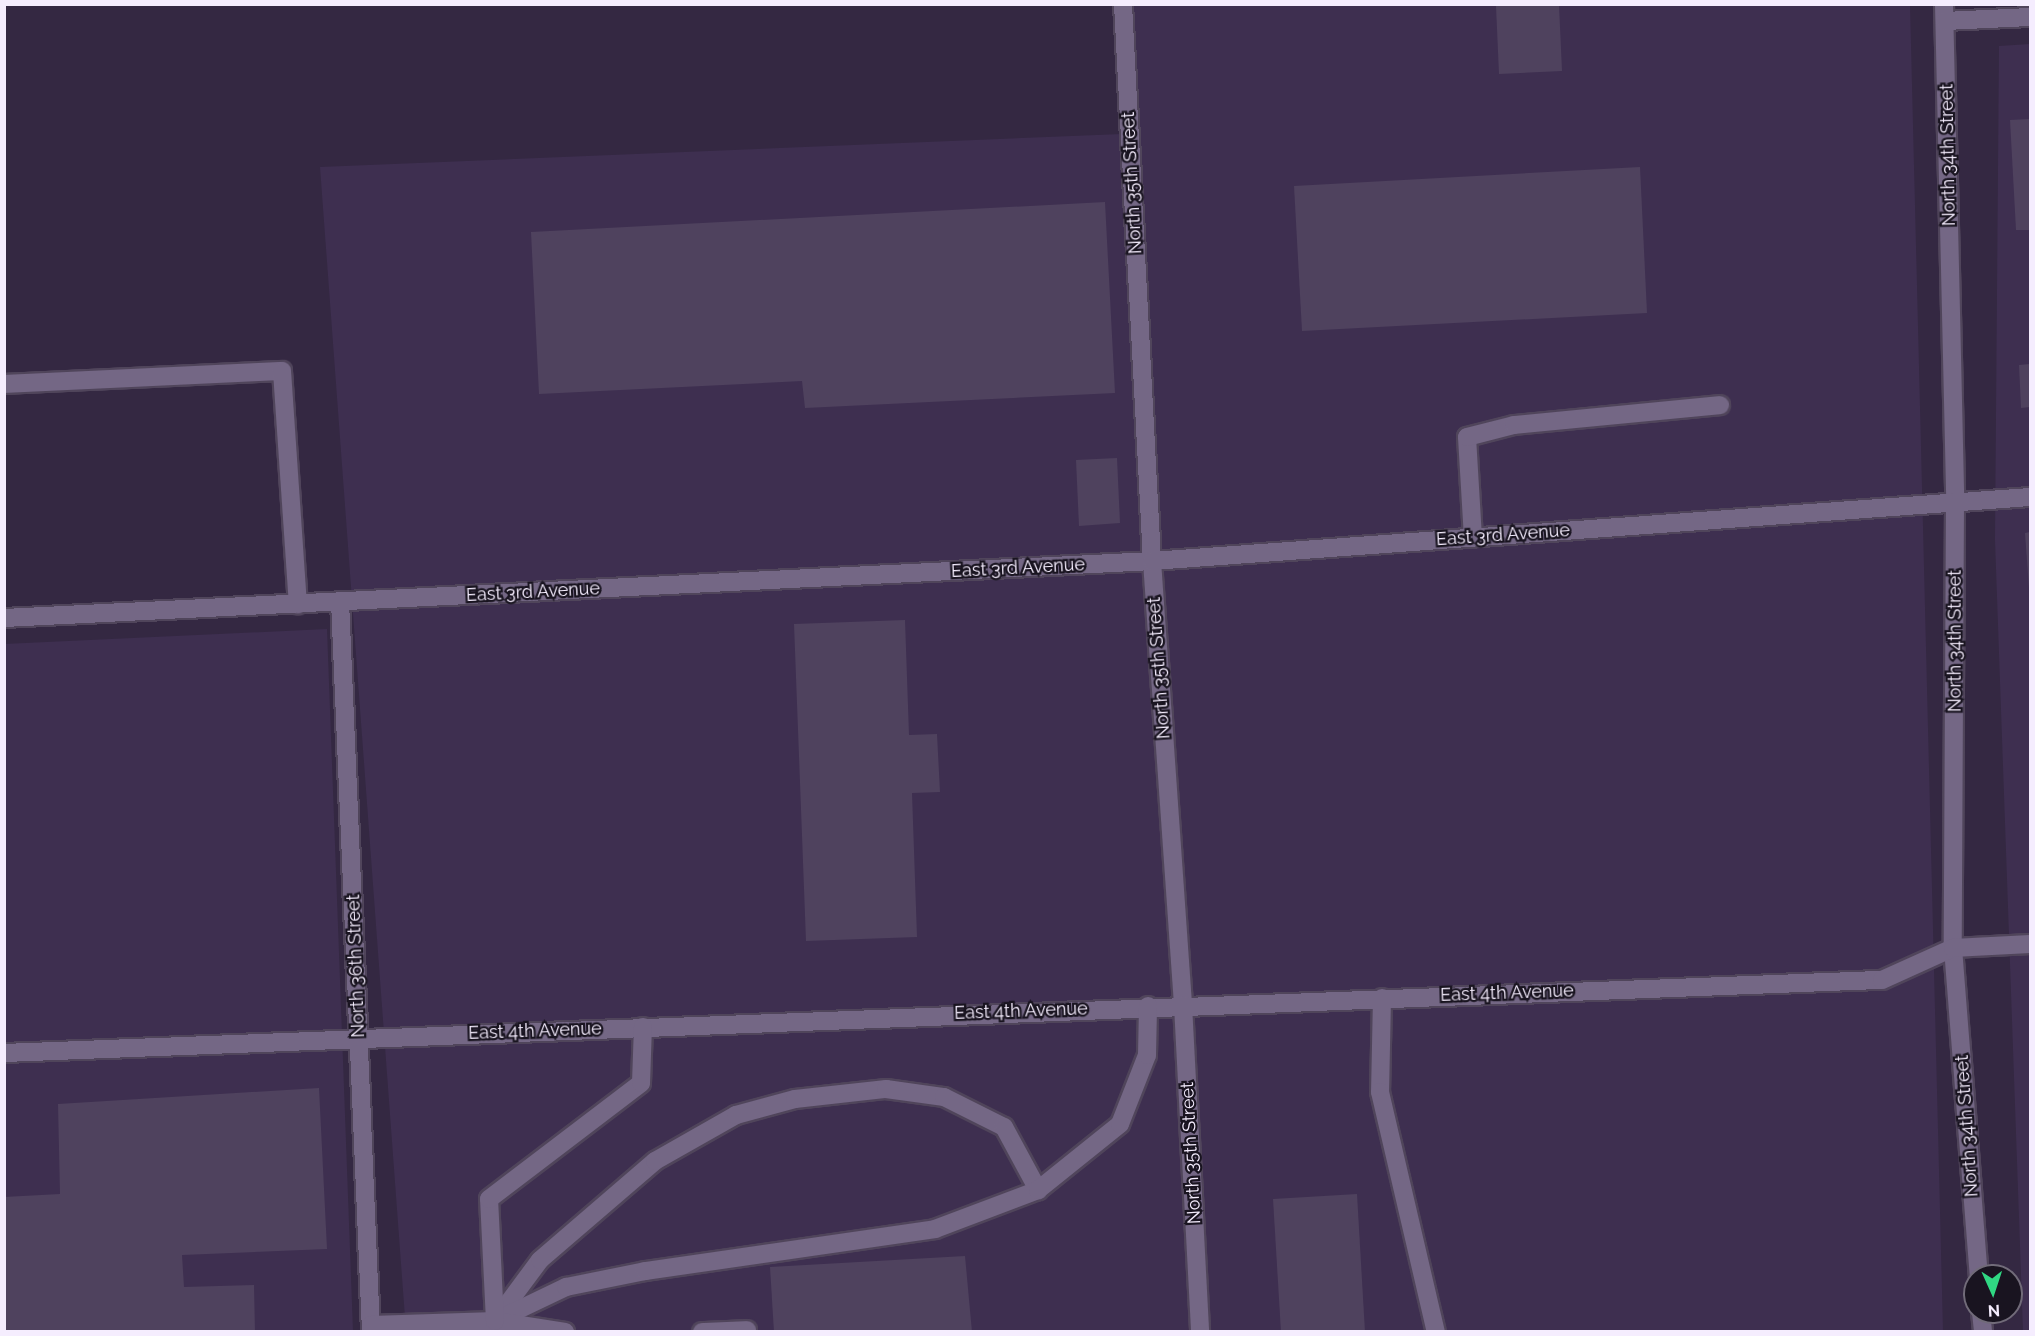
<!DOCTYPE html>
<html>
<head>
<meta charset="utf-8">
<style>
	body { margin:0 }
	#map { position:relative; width:2035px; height:1336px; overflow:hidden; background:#342842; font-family:Raleway,sans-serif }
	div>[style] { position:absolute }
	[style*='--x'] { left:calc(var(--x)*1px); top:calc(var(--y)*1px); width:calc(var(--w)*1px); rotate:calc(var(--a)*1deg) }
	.built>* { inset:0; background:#3e2f50 }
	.building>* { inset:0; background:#4f425e }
	.roads { filter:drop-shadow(2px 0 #50455b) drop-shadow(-2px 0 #50455b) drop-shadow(0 2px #50455b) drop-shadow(0 -2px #50455b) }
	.minor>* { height:18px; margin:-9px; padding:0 9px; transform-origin:9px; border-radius:9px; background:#746785 }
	span { translate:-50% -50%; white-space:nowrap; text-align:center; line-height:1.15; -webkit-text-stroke:4.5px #191420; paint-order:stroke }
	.street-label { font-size:18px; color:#f5edfe }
	.frame { position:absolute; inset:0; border:6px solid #f5edfe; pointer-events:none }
	.north { position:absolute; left:1963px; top:1264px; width:60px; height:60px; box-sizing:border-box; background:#191420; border:2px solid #716b79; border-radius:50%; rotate:177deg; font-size:16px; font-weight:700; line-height:24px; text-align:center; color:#f5edfe }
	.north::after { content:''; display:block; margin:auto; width:21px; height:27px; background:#30d883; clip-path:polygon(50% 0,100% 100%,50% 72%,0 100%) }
</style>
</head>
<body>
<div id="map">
	<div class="built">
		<div style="clip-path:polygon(1124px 5px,1910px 5px,1943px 1331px,406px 1331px,320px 167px,1122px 134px)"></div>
		<div style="clip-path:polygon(2030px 44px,2030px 1332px,2023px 1331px,1995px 540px,1999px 46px)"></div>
		<div style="clip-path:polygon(327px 629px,353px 1331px,5px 1331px,4px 644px)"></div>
	</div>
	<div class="building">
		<div style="clip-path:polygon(1559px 5px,1562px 71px,1499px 74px,1496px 6px)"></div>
		<div style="clip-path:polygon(2030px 119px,2030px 230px,2016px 230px,2010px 120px)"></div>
		<div style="clip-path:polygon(1640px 167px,1647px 313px,1302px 331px,1294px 186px)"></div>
		<div style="clip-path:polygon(1105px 202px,1115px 393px,805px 408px,802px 381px,539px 394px,531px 232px)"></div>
		<div style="clip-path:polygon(2030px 364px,2030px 407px,2021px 408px,2019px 365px)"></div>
		<div style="clip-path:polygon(1117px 458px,1120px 523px,1079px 526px,1076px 460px)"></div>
		<div style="clip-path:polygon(2030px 532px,2030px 588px,2029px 588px,2025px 533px)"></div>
		<div style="clip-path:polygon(905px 620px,909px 735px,937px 734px,940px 792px,912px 793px,917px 937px,806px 941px,794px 624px)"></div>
		<div style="clip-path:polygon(319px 1088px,327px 1249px,182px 1255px,184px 1287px,254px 1285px,255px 1332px,5px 1332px,4px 1197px,60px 1194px,58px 1104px)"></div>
		<div style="clip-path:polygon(1357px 1194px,1365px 1332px,1281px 1332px,1273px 1199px)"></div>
		<div style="clip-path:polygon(965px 1256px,972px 1332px,774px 1332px,770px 1267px)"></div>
	</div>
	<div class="roads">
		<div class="minor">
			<div style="--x:1123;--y:4;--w:558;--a:87.02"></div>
			<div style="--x:1152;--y:561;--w:445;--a:86"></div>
			<div style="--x:1183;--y:1005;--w:327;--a:87"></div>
			<div style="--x:1944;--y:4;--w:498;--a:88.7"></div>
			<div style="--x:1955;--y:502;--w:446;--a:90.3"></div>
			<div style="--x:1953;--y:948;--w:329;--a:85.5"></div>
			<div style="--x:1945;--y:21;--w:85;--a:-2.7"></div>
			<div style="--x:4;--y:384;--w:278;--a:-2.7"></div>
			<div style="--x:282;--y:371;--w:234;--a:86.1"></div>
			<div style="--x:1473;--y:538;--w:101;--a:-93.4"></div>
			<div style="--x:1467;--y:437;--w:49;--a:-14.3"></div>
			<div style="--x:1514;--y:425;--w:207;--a:-5.5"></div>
			<div style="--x:340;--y:601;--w:732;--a:87.57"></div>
			<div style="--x:4;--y:618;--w:1149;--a:-2.84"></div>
			<div style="--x:1152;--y:561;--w:880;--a:-4.17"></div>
			<div style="--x:1382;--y:998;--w:94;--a:91.2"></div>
			<div style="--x:1380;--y:1092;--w:246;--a:76.9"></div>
			<div style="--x:4;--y:1053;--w:1879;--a:-2.23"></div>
			<div style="--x:1882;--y:980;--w:78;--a:-24.3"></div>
			<div style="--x:1953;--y:948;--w:77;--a:-3"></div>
			<div style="--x:1981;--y:1312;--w:20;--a:84"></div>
			<div style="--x:497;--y:1318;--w:72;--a:-53.4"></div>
			<div style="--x:540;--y:1260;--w:152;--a:-40.7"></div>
			<div style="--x:655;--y:1161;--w:93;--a:-29.6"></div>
			<div style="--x:736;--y:1115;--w:61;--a:-15.2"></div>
			<div style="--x:795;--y:1099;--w:92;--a:-6.3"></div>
			<div style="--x:886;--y:1089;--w:59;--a:7.9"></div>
			<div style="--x:944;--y:1097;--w:67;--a:26.6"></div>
			<div style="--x:1004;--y:1127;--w:72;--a:61.6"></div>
			<div style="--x:495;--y:1321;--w:79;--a:-25.6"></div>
			<div style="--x:566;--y:1287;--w:81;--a:-11.4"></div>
			<div style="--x:645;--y:1271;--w:293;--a:-8.2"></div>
			<div style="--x:935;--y:1229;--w:110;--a:-20.7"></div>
			<div style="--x:1038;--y:1190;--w:105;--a:-38.8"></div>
			<div style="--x:1120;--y:1124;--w:74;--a:-68.6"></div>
			<div style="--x:1147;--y:1055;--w:49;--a:-88.8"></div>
			<div style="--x:495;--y:1321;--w:71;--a:8.9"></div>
			<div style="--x:371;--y:1325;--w:124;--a:-1.8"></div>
			<div style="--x:495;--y:1321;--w:122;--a:-92.8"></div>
			<div style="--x:489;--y:1199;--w:191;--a:-37.3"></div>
			<div style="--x:641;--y:1083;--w:56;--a:-88"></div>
			<div style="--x:702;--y:1332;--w:45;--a:-2.5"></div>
		</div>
	</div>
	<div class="street-label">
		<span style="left:1948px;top:155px;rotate:-91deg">North 34th Street</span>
		<span style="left:1132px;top:183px;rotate:-93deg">North 35th Street</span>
		<span style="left:1503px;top:535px;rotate:-4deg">East 3rd Avenue</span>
		<span style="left:1018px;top:568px;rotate:-3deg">East 3rd Avenue</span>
		<span style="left:533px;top:592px;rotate:-3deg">East 3rd Avenue</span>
		<span style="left:1955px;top:641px;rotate:-90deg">North 34th Street</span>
		<span style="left:1159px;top:668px;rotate:-94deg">North 35th Street</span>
		<span style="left:356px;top:966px;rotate:-92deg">North 36th Street</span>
		<span style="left:1507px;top:993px;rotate:-2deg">East 4th Avenue</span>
		<span style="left:1021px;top:1011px;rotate:-2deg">East 4th Avenue</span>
		<span style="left:535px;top:1031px;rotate:-2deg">East 4th Avenue</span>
		<span style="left:1967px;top:1126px;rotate:-94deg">North 34th Street</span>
		<span style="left:1191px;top:1153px;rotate:-93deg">North 35th Street</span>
	</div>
	<div class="frame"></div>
	<div class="north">N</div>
</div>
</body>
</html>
